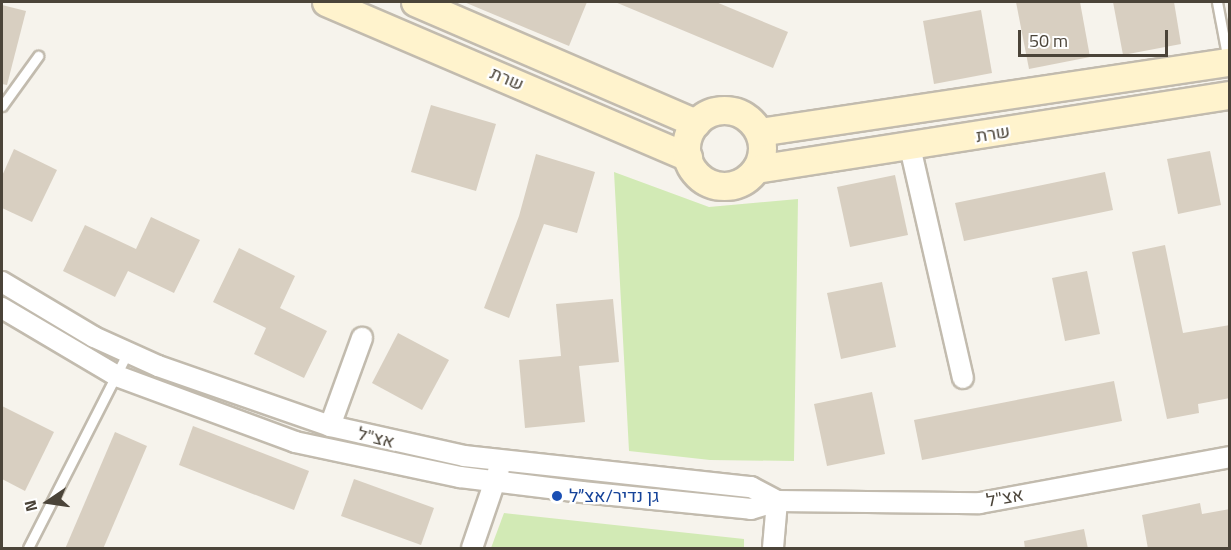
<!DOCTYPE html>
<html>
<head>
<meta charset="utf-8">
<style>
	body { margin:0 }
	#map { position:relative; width:1231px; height:550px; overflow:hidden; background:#f6f3ec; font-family:"Titillium Web",Heebo,sans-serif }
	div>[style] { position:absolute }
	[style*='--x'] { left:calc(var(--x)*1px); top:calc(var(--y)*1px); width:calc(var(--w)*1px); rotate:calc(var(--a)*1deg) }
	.green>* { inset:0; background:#d2eab5 }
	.building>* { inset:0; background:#d8cfc1 }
	.roads { filter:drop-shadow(2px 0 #c2bbae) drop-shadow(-2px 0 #c2bbae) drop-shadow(0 2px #c2bbae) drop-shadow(0 -2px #c2bbae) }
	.lane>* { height:9px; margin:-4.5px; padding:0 4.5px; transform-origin:4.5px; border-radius:4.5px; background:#fff }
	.street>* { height:20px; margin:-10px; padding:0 10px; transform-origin:10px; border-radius:10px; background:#fff }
	.secondary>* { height:27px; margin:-13.5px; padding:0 13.5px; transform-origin:13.5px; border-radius:13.5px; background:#fff3cd }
	.secondary>.ring { margin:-13.5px; padding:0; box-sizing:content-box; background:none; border:27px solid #fff3cd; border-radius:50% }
	.dots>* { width:16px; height:16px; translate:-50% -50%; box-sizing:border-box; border:3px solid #fff; border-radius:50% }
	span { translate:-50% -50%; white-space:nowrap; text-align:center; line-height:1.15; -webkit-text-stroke:4.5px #fff; paint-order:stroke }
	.street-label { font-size:18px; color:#4b4439 }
	.transit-label { font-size:18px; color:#164399 }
	.left { translate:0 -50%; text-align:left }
	.frame { position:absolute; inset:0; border:3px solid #4b4439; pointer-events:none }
	.north { position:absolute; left:18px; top:472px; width:60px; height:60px; -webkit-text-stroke:4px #fff; paint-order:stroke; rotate:257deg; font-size:16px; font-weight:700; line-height:24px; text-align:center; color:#4b4439 }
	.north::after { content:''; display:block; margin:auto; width:21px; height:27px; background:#4b4439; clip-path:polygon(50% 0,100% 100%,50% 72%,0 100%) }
	.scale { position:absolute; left:1018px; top:30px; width:150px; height:27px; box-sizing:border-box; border:3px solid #4b4439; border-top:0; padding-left:8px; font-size:18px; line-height:21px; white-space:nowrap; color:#4b4439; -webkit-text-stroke:4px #fff; paint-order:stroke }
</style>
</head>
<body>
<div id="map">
	<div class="green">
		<div style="clip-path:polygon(614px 172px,709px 207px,798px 199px,794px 461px,710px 460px,629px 451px)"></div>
		<div style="clip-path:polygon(504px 513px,744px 539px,744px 548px,491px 548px)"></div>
	</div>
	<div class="building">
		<div style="clip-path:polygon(464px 2px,587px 2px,569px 46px)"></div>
		<div style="clip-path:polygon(615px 2px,716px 2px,788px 32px,773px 68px)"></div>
		<div style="clip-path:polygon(1016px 2px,1080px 2px,1090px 57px,1029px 69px)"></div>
		<div style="clip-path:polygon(1113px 2px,1174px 2px,1181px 44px,1123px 55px)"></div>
		<div style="clip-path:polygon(2px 5px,26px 11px,7px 85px,2px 84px)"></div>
		<div style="clip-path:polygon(981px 10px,992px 73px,934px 84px,923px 21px)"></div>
		<div style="clip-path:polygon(431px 105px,496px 124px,476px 191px,411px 172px)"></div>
		<div style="clip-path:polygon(14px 149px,57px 170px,32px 222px,2px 208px,2px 176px)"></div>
		<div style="clip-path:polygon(1210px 151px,1221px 205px,1178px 214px,1167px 159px)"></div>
		<div style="clip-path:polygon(536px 154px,595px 172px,577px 233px,544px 224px,509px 318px,484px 308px,519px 216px)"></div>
		<div style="clip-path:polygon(1105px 172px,1113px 210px,964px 241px,955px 203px)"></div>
		<div style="clip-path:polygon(895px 175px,908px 235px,850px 247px,837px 187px)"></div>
		<div style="clip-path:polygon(151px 217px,200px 240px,174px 293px,128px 271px,115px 297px,63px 271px,85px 225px,136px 249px)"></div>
		<div style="clip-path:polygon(1165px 245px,1183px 333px,1230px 325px,1230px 398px,1198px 404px,1199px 413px,1167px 419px,1132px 252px)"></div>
		<div style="clip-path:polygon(239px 248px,295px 276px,280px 308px,327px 331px,304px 378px,254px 354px,266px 328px,213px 302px)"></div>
		<div style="clip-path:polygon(1087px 271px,1100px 334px,1065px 341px,1052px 278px)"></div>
		<div style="clip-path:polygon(882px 282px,896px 347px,841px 359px,827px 293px)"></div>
		<div style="clip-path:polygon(613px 299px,619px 362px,579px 366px,585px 422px,525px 428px,519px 360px,561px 356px,556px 304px)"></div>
		<div style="clip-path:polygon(398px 333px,449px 360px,422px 410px,372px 383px)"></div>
		<div style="clip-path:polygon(1114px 381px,1122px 421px,922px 460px,914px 420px)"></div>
		<div style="clip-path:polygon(872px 392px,885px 454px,827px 466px,814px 404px)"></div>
		<div style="clip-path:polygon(2px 406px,54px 432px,25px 491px,2px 479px)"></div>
		<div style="clip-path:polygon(193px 426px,309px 471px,294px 510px,179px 465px)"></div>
		<div style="clip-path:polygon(115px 432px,147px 446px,103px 549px,65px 549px)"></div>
		<div style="clip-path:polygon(354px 479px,434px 508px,421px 545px,341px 516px)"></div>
		<div style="clip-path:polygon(1200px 503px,1202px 514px,1230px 509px,1230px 549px,1148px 549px,1142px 515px)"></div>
		<div style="clip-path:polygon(1084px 529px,1088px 549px,1025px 549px,1024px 541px)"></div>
	</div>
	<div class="roads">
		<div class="lane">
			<div style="--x:1217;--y:2;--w:59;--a:79.3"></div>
			<div style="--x:2;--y:106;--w:62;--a:-54.2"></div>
			<div style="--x:28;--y:548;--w:220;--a:-63"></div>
		</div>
		<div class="street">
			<div style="--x:910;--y:147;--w:237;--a:77.1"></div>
			<div style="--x:2;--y:282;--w:107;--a:30.9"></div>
			<div style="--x:94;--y:337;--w:70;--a:24.4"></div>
			<div style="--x:158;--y:366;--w:182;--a:19.2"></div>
			<div style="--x:330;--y:426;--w:137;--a:12.6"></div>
			<div style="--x:464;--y:456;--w:289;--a:6.2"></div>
			<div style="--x:751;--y:487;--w:30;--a:28"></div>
			<div style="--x:2;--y:308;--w:134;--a:30.6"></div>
			<div style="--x:117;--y:376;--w:190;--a:20.3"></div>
			<div style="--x:295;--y:442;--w:169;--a:12"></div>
			<div style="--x:460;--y:477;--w:123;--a:7"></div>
			<div style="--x:582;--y:492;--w:170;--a:5.7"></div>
			<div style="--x:751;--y:509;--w:27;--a:-17"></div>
			<div style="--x:777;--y:501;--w:203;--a:0.6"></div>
			<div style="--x:980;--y:503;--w:254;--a:-10.4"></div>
			<div style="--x:330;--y:426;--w:94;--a:-70"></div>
			<div style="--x:472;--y:548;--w:83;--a:-71.1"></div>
			<div style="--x:773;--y:548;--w:47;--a:-85.1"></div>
		</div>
		<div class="secondary">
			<div style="--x:326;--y:2;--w:394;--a:23.2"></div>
			<div style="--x:415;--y:2;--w:306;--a:23.3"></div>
			<div class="ring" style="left:686px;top:110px;width:49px;height:49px"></div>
			<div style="--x:759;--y:132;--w:476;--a:-8.5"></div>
			<div style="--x:756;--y:169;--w:480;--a:-8.9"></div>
		</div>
	</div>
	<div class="dots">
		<div style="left:557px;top:496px;background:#1a4fb4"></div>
	</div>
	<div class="street-label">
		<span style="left:507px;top:79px;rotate:23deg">שרת</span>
		<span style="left:993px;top:134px;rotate:-9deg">שרת</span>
		<span style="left:376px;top:438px;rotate:14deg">אצ"ל</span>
		<span style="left:1005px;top:498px;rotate:-10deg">אצ"ל</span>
	</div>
	<div class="transit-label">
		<span class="left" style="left:569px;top:496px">גן נדיר/אצ״ל</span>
	</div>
	<div class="frame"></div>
	<div class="north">N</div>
	<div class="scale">50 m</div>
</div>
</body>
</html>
